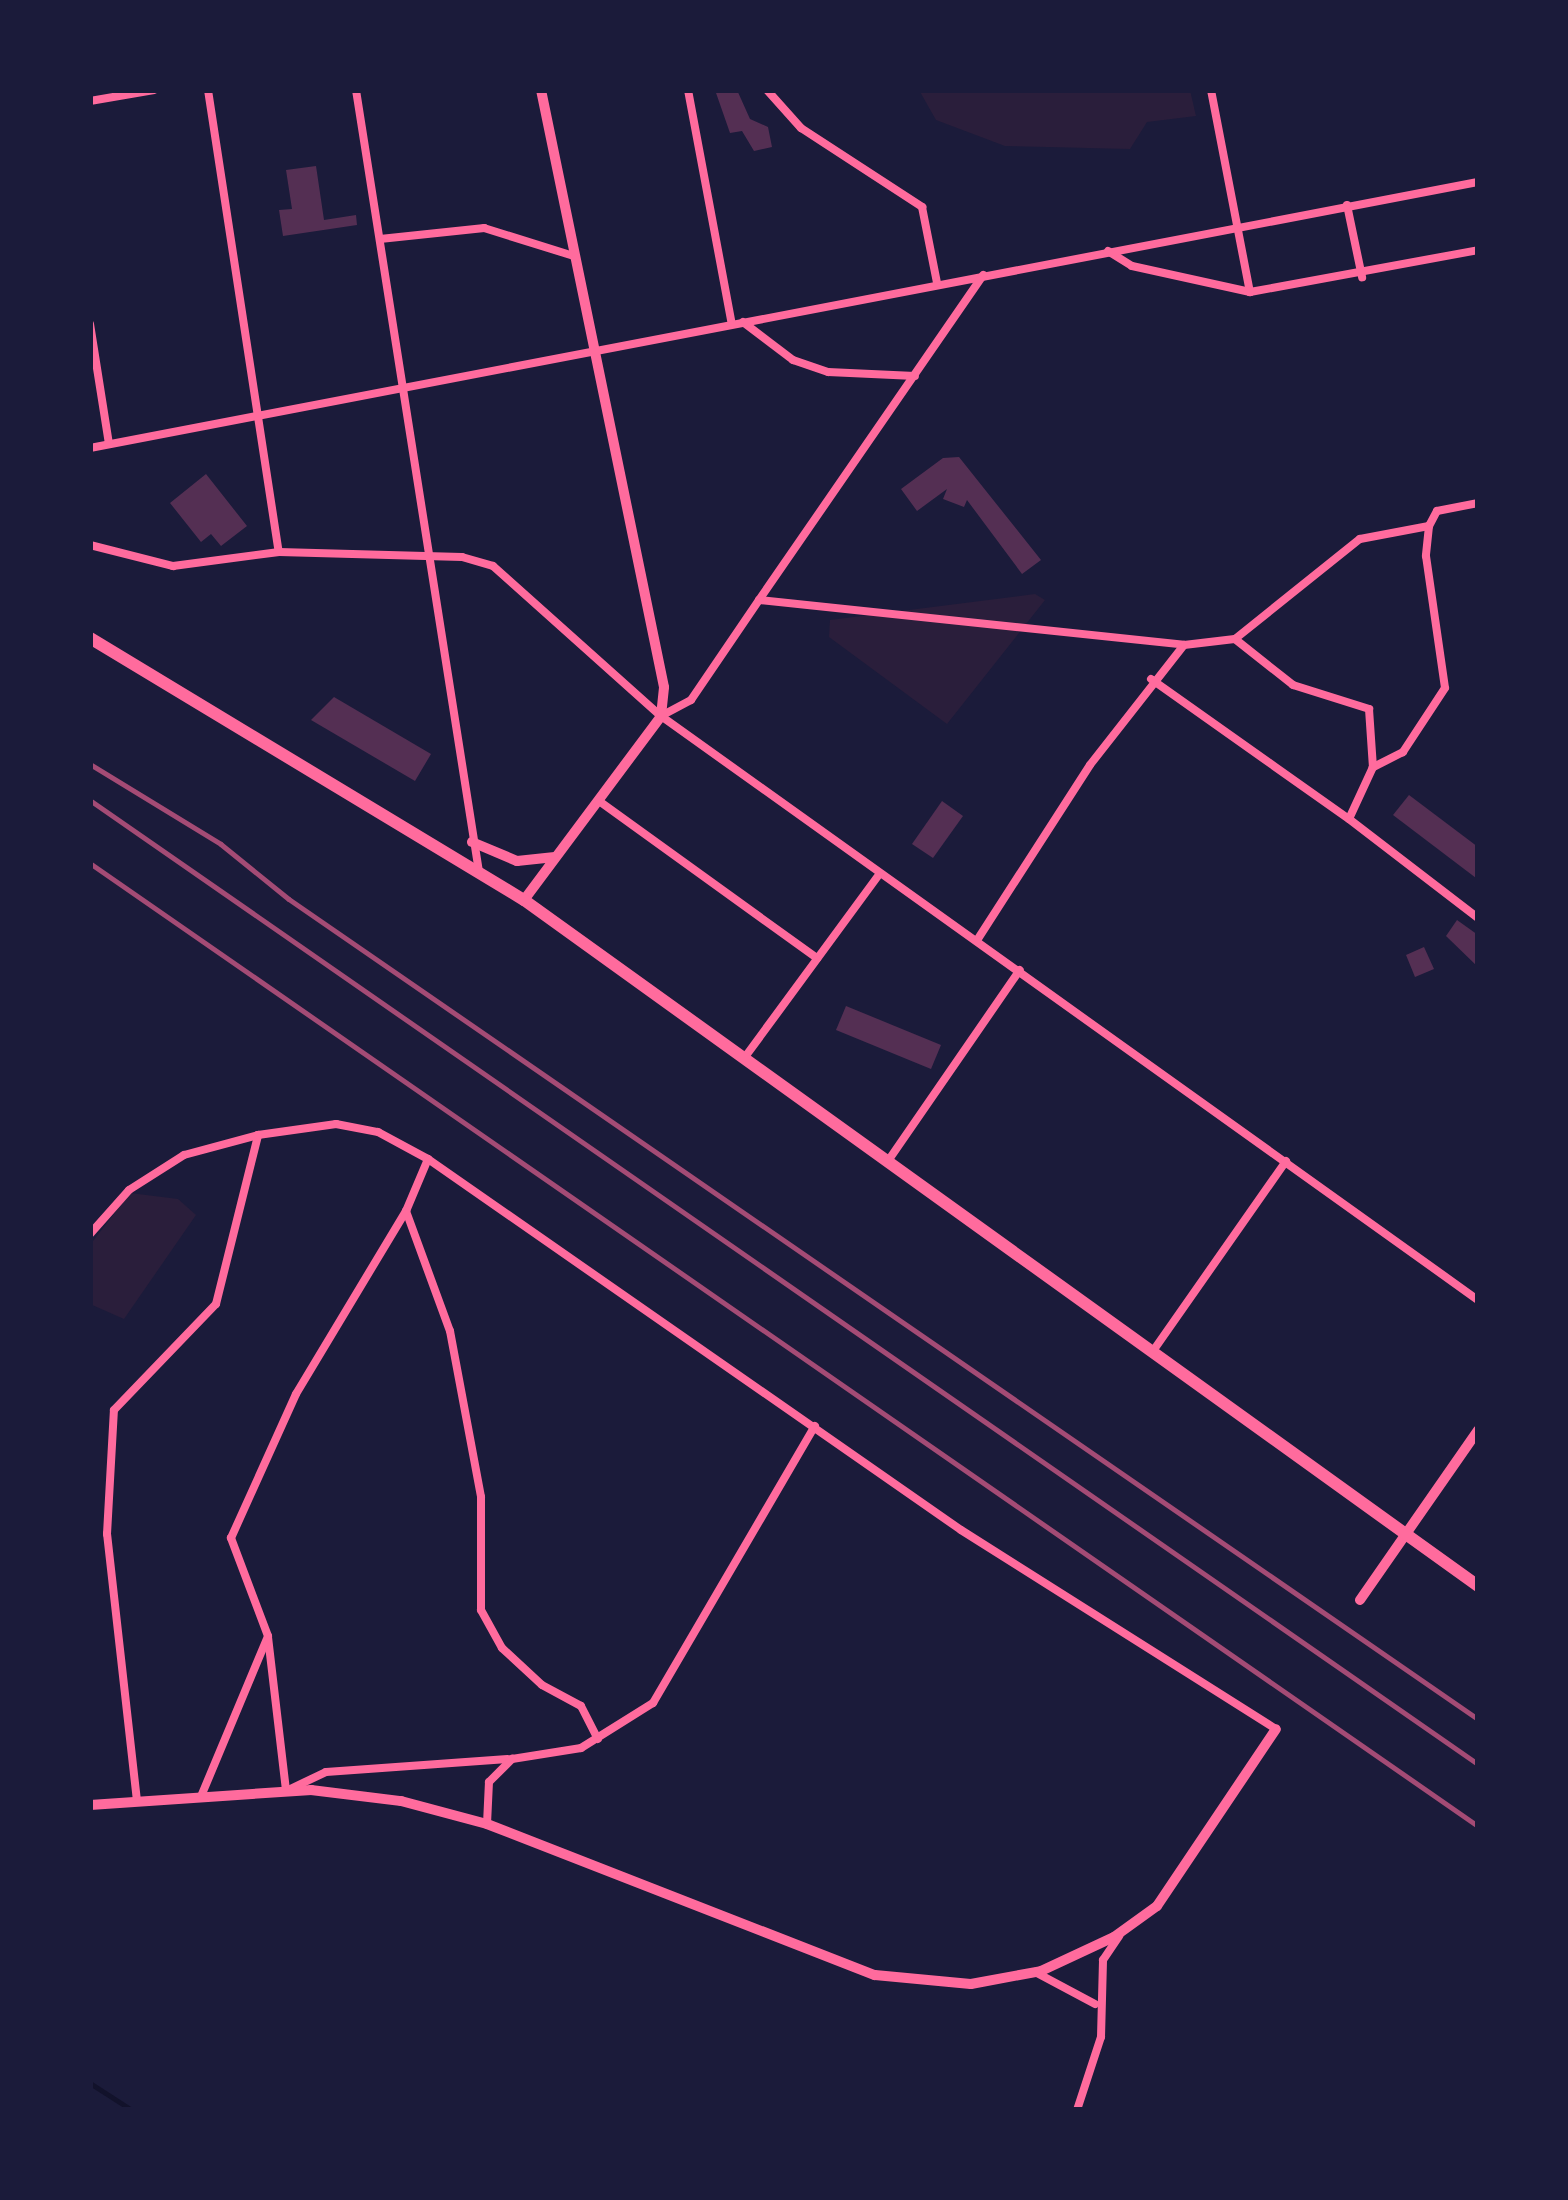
<!DOCTYPE html>
<html>
<head>
<meta charset="utf-8">
<style>
	body { margin:0 }
	#map { position:relative; width:1568px; height:2200px; overflow:hidden; background:#1b1b3a; font-family:"IBM Plex Sans",sans-serif }
	div>[style] { position:absolute }
	[style*='--x'] { left:calc(var(--x)*1px); top:calc(var(--y)*1px); width:calc(var(--w)*1px); rotate:calc(var(--a)*1deg) }
	.green>* { inset:0; background:#2a1e3b }
	.stream>* { height:4.5px; margin:-2.25px; padding:0 2.25px; transform-origin:2.25px; border-radius:2.25px; background:#12122b }
	.building>* { inset:0; background:#542f53 }
	.minor>* { height:8px; margin:-4px; padding:0 4px; transform-origin:4px; border-radius:4px; background:#ff6b9d }
	.tertiary>* { height:10px; margin:-5px; padding:0 5px; transform-origin:5px; border-radius:5px; background:#ff6b9d }
	.secondary>* { height:12px; margin:-6px; padding:0 6px; transform-origin:6px; border-radius:6px; background:#ff6b9d }
	.rail>* { height:4.5px; margin:-2.25px; padding:0 2.25px; transform-origin:2.25px; border-radius:2.25px; background:#a44b75 }
	span { translate:-50% -50%; white-space:nowrap; text-align:center; line-height:1.15; -webkit-text-stroke:10px #1b1b3a; paint-order:stroke }
	.frame { position:absolute; inset:0; border:93px solid #1b1b3a; pointer-events:none }
</style>
</head>
<body>
<div id="map">
	<div class="green">
		<div style="clip-path:polygon(919px 90px,1190px 90px,1196px 116px,1147px 122px,1130px 149px,1005px 146px,936px 120px)"></div>
		<div style="clip-path:polygon(1035px 594px,1045px 600px,947px 724px,829px 637px,830px 620px)"></div>
		<div style="clip-path:polygon(130px 1193px,178px 1199px,196px 1215px,124px 1319px,90px 1304px,90px 1245px)"></div>
	</div>
	<div class="stream">
		<div style="--x:90;--y:2083;--w:50;--a:32.7"></div>
	</div>
	<div class="building">
		<div style="clip-path:polygon(715px 90px,737px 90px,750px 119px,768px 127px,772px 147px,754px 151px,742px 131px,730px 133px)"></div>
		<div style="clip-path:polygon(316px 166px,324px 220px,356px 215px,357px 225px,283px 236px,279px 210px,292px 209px,286px 170px)"></div>
		<div style="clip-path:polygon(959px 457px,1041px 560px,1022px 574px,967px 500px,964px 507px,943px 499px,947px 489px,917px 511px,901px 489px,943px 458px)"></div>
		<div style="clip-path:polygon(206px 474px,247px 526px,221px 546px,211px 534px,201px 542px,170px 503px)"></div>
		<div style="clip-path:polygon(334px 697px,431px 754px,415px 781px,311px 720px)"></div>
		<div style="clip-path:polygon(1409px 795px,1478px 847px,1476px 878px,1393px 815px)"></div>
		<div style="clip-path:polygon(942px 801px,963px 816px,933px 858px,912px 844px)"></div>
		<div style="clip-path:polygon(1457px 920px,1478px 935px,1478px 967px,1446px 936px)"></div>
		<div style="clip-path:polygon(1424px 947px,1434px 969px,1415px 977px,1406px 955px)"></div>
		<div style="clip-path:polygon(846px 1006px,941px 1045px,931px 1069px,836px 1030px)"></div>
	</div>
	<div class="minor">
		<div style="--x:208;--y:90;--w:467;--a:81.3"></div>
		<div style="--x:356;--y:90;--w:792;--a:81.06"></div>
		<div style="--x:688;--y:90;--w:238;--a:79.4"></div>
		<div style="--x:767;--y:90;--w:51;--a:48.2"></div>
		<div style="--x:801;--y:128;--w:145;--a:33.1"></div>
		<div style="--x:922;--y:207;--w:77;--a:78.8"></div>
		<div style="--x:1211;--y:90;--w:206;--a:79.1"></div>
		<div style="--x:90;--y:101;--w:65;--a:-9.8"></div>
		<div style="--x:1347;--y:205;--w:74;--a:78.2"></div>
		<div style="--x:380;--y:239;--w:105;--a:-6"></div>
		<div style="--x:484;--y:228;--w:94;--a:17.3"></div>
		<div style="--x:1108;--y:251;--w:28;--a:32"></div>
		<div style="--x:1132;--y:266;--w:121;--a:12.4"></div>
		<div style="--x:1250;--y:292;--w:232;--a:-10.4"></div>
		<div style="--x:743;--y:322;--w:63;--a:37.2"></div>
		<div style="--x:793;--y:360;--w:37;--a:19"></div>
		<div style="--x:828;--y:372;--w:87;--a:2.6"></div>
		<div style="--x:90;--y:324;--w:121;--a:81"></div>
		<div style="--x:90;--y:448;--w:1413;--a:-10.85"></div>
		<div style="--x:1429;--y:526;--w:30;--a:96"></div>
		<div style="--x:1426;--y:556;--w:133;--a:81.8"></div>
		<div style="--x:1445;--y:688;--w:77;--a:123.3"></div>
		<div style="--x:1403;--y:752;--w:34;--a:153"></div>
		<div style="--x:1373;--y:767;--w:57;--a:114.8"></div>
		<div style="--x:1349;--y:819;--w:163;--a:37.5"></div>
		<div style="--x:90;--y:545;--w:86;--a:14.2"></div>
		<div style="--x:173;--y:566;--w:107;--a:-7.5"></div>
		<div style="--x:279;--y:552;--w:183;--a:1.6"></div>
		<div style="--x:462;--y:557;--w:32;--a:16"></div>
		<div style="--x:493;--y:566;--w:225;--a:41.8"></div>
		<div style="--x:661;--y:716;--w:1004;--a:35.56"></div>
		<div style="--x:759;--y:600;--w:395;--a:-55.4"></div>
		<div style="--x:1235;--y:639;--w:74;--a:38.4"></div>
		<div style="--x:1293;--y:685;--w:80;--a:17.5"></div>
		<div style="--x:1369;--y:709;--w:58;--a:86.1"></div>
		<div style="--x:1184;--y:645;--w:51;--a:-6.7"></div>
		<div style="--x:1235;--y:639;--w:160;--a:-38.7"></div>
		<div style="--x:1360;--y:539;--w:70;--a:-10.7"></div>
		<div style="--x:1429;--y:526;--w:17;--a:-62"></div>
		<div style="--x:1437;--y:511;--w:42;--a:-11"></div>
		<div style="--x:1151;--y:679;--w:242;--a:35.3"></div>
		<div style="--x:661;--y:716;--w:34;--a:-28"></div>
		<div style="--x:691;--y:700;--w:121;--a:-55.8"></div>
		<div style="--x:759;--y:600;--w:427;--a:6"></div>
		<div style="--x:1184;--y:645;--w:152;--a:128.1"></div>
		<div style="--x:1090;--y:765;--w:207;--a:122.8"></div>
		<div style="--x:599;--y:801;--w:269;--a:35.8"></div>
		<div style="--x:745;--y:1057;--w:228;--a:-53.7"></div>
		<div style="--x:428;--y:1159;--w:56;--a:112.9"></div>
		<div style="--x:406;--y:1211;--w:128;--a:69.9"></div>
		<div style="--x:450;--y:1331;--w:169;--a:79.4"></div>
		<div style="--x:481;--y:1497;--w:113;--a:90"></div>
		<div style="--x:481;--y:1610;--w:43;--a:61.1"></div>
		<div style="--x:502;--y:1648;--w:54;--a:42.8"></div>
		<div style="--x:542;--y:1685;--w:44;--a:28.3"></div>
		<div style="--x:581;--y:1706;--w:37;--a:63"></div>
		<div style="--x:888;--y:1161;--w:232;--a:-55.4"></div>
		<div style="--x:90;--y:1234;--w:59;--a:-48.4"></div>
		<div style="--x:129;--y:1190;--w:65;--a:-32.5"></div>
		<div style="--x:184;--y:1155;--w:77;--a:-15.1"></div>
		<div style="--x:1153;--y:1351;--w:232;--a:-55"></div>
		<div style="--x:268;--y:1637;--w:155;--a:83.3"></div>
		<div style="--x:286;--y:1791;--w:44;--a:-25.4"></div>
		<div style="--x:326;--y:1772;--w:182;--a:-4.1"></div>
		<div style="--x:202;--y:1794;--w:171;--a:-67.3"></div>
		<div style="--x:268;--y:1636;--w:105;--a:-110.7"></div>
		<div style="--x:231;--y:1538;--w:158;--a:-65.7"></div>
		<div style="--x:296;--y:1394;--w:214;--a:-59"></div>
		<div style="--x:137;--y:1801;--w:269;--a:-96.4"></div>
		<div style="--x:107;--y:1534;--w:124;--a:-86.8"></div>
		<div style="--x:114;--y:1410;--w:147;--a:-46.1"></div>
		<div style="--x:216;--y:1304;--w:174;--a:-76"></div>
		<div style="--x:258;--y:1135;--w:79;--a:-8"></div>
		<div style="--x:336;--y:1124;--w:43;--a:10.8"></div>
		<div style="--x:378;--y:1132;--w:57;--a:28.4"></div>
		<div style="--x:428;--y:1159;--w:649;--a:34.84"></div>
		<div style="--x:961;--y:1530;--w:373;--a:32.3"></div>
		<div style="--x:487;--y:1824;--w:42;--a:-87.3"></div>
		<div style="--x:489;--y:1782;--w:33;--a:-45"></div>
		<div style="--x:512;--y:1759;--w:70;--a:-9.1"></div>
		<div style="--x:581;--y:1748;--w:85;--a:-32"></div>
		<div style="--x:653;--y:1703;--w:321;--a:-59.7"></div>
		<div style="--x:1035;--y:1972;--w:68;--a:28.1"></div>
		<div style="--x:1077;--y:2110;--w:77;--a:-71.8"></div>
		<div style="--x:1101;--y:2037;--w:77;--a:-88.5"></div>
		<div style="--x:1103;--y:1960;--w:29;--a:-56"></div>
	</div>
	<div class="tertiary">
		<div style="--x:472;--y:842;--w:49;--a:22.9"></div>
		<div style="--x:517;--y:861;--w:38;--a:-6"></div>
		<div style="--x:524;--y:900;--w:229;--a:-53.3"></div>
		<div style="--x:661;--y:716;--w:29;--a:-84"></div>
		<div style="--x:664;--y:687;--w:610;--a:-101.64"></div>
		<div style="--x:1360;--y:1600;--w:207;--a:-55.2"></div>
		<div style="--x:90;--y:1805;--w:222;--a:-3.9"></div>
		<div style="--x:311;--y:1790;--w:91;--a:7"></div>
		<div style="--x:401;--y:1801;--w:89;--a:15"></div>
		<div style="--x:487;--y:1824;--w:416;--a:21.3"></div>
		<div style="--x:875;--y:1975;--w:96;--a:5.4"></div>
		<div style="--x:971;--y:1984;--w:71;--a:-10.5"></div>
		<div style="--x:1041;--y:1971;--w:81;--a:-25"></div>
		<div style="--x:1114;--y:1937;--w:53;--a:-35.8"></div>
		<div style="--x:1157;--y:1906;--w:213;--a:-56.1"></div>
	</div>
	<div class="secondary">
		<div style="--x:90;--y:638;--w:507;--a:31.12"></div>
		<div style="--x:524;--y:900;--w:1175;--a:35.72"></div>
	</div>
	<div class="rail">
		<div style="--x:90;--y:764;--w:153;--a:31.4"></div>
		<div style="--x:221;--y:844;--w:87;--a:39"></div>
		<div style="--x:289;--y:899;--w:1444;--a:34.59"></div>
		<div style="--x:90;--y:800;--w:1690;--a:34.78"></div>
		<div style="--x:90;--y:863;--w:1689;--a:34.75"></div>
	</div>
	<div class="frame"></div>
</div>
</body>
</html>
